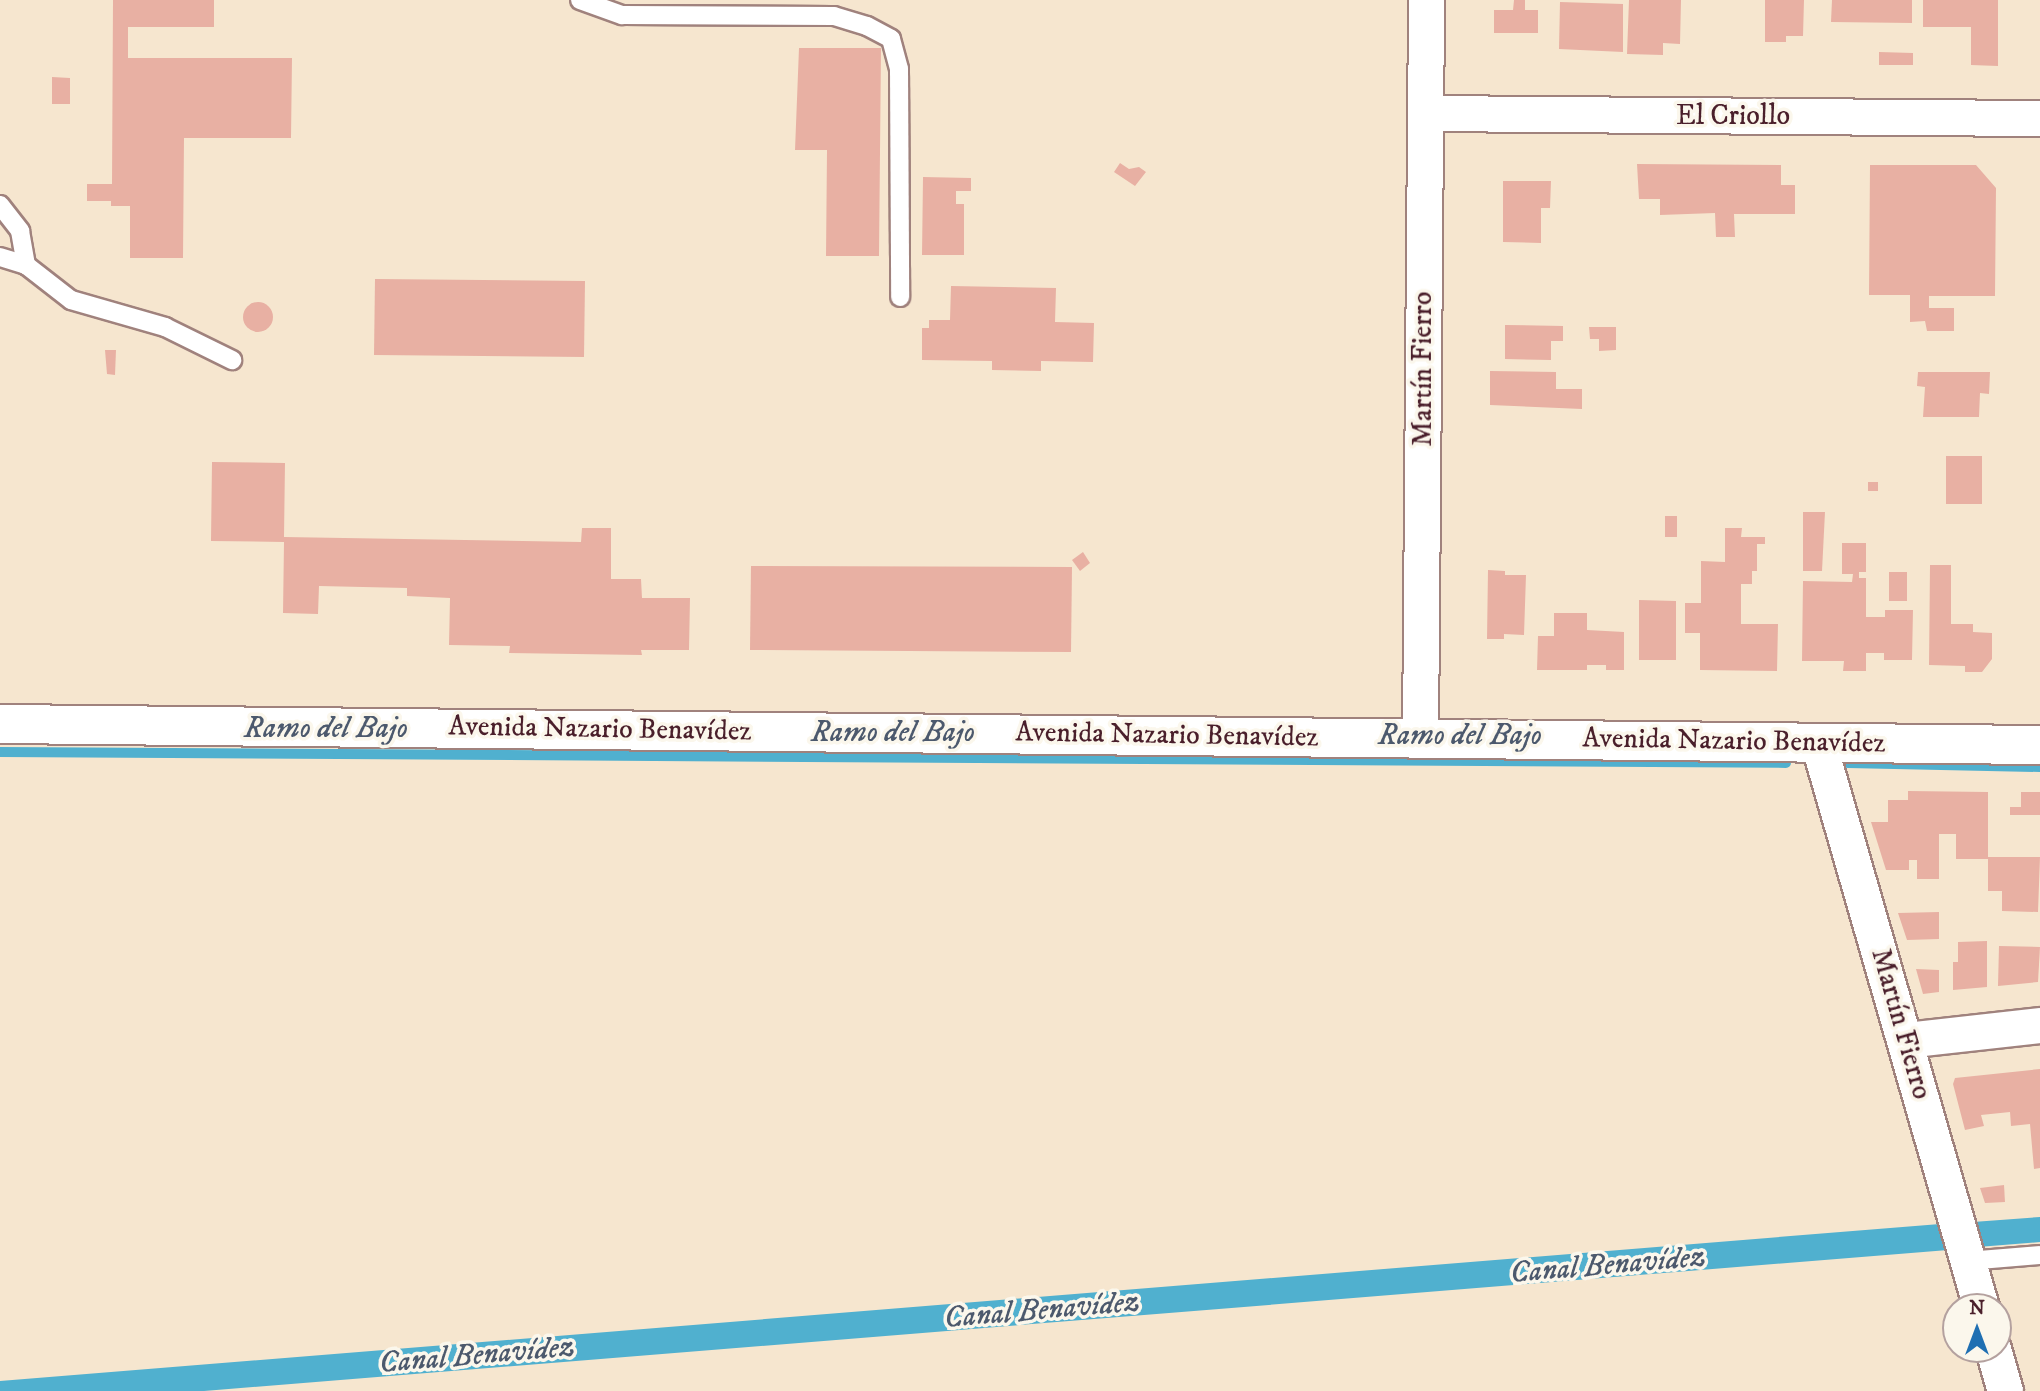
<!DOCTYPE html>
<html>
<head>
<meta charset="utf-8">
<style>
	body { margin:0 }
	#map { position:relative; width:2040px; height:1391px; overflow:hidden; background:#f6e6cf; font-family:"IM FELL DW Pica",serif }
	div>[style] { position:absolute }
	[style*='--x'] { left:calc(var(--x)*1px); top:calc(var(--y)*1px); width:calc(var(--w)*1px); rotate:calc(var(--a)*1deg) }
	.water>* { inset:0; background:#50b0cf }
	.stream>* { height:10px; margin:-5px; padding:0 5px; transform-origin:5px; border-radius:5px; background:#50b0cf }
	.building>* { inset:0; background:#e8b0a3 }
	.round { border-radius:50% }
	.roads { filter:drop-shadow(2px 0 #a0827d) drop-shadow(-2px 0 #a0827d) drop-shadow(0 2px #a0827d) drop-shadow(0 -2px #a0827d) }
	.lane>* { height:18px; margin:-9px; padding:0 9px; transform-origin:9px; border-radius:9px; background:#fff }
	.street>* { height:35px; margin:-17.5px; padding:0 17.5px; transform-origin:17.5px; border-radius:17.5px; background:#fff }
	.primary>* { height:38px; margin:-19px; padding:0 19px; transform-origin:19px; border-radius:19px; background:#fff }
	span { translate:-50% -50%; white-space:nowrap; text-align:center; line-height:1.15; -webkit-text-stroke:7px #fbf7ec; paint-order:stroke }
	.street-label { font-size:28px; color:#4a1f2b }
	.water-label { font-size:30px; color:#4c596d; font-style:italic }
	.north { position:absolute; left:1942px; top:1293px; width:70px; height:70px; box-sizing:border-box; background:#fbf7ec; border:2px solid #b4a19f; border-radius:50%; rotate:0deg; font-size:19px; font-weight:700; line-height:28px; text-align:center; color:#4a1f2b }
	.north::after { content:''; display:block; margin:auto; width:24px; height:32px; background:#1f6fb2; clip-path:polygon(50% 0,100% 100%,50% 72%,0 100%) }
</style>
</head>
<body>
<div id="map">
	<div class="water">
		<div style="clip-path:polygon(2040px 1217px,2040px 1242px,1978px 1247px,1973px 1222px)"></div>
		<div style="clip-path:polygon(1940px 1224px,1948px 1250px,204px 1391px,0 1391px,0 1381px)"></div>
	</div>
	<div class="stream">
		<div style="--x:0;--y:752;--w:1786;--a:0.35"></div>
		<div style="--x:1848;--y:763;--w:192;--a:1.2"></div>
	</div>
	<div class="building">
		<div style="clip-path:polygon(113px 0,214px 0,214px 27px,128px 27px,128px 58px,292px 58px,291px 138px,184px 138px,183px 258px,130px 258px,130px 206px,111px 206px,111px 201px,87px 201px,87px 184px,112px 184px)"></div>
		<div style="clip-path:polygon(1514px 0,1525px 0,1525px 10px,1538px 10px,1538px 33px,1494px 33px,1494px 10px,1513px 10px)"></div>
		<div style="clip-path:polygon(1629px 0,1681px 0,1680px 44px,1663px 43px,1663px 55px,1627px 54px)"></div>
		<div style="clip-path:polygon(1765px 0,1804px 0,1803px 36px,1786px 36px,1786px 42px,1765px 42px)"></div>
		<div style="clip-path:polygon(1832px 0,1912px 0,1912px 23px,1831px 22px)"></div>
		<div style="clip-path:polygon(1923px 0,1998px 0,1998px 66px,1971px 65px,1971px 27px,1923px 27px)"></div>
		<div style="clip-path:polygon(1560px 2px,1623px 4px,1623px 52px,1559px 49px)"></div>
		<div style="clip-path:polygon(799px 48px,881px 48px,879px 256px,826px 256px,827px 150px,795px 150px)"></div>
		<div style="clip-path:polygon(1879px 52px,1913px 53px,1913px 65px,1879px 65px)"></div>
		<div style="clip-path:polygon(52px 77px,70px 78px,70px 104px,52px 104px)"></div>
		<div style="clip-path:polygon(1120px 163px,1129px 169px,1139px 167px,1146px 172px,1135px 186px,1114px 172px)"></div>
		<div style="clip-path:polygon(1637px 164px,1781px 165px,1781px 185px,1795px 185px,1795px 214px,1734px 214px,1735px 237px,1716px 237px,1715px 213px,1660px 215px,1660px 199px,1639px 199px)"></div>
		<div style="clip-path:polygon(1870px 165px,1976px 165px,1996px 188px,1995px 296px,1929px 296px,1929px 308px,1954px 308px,1954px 331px,1927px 331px,1925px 321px,1910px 322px,1910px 295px,1869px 295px)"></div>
		<div style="clip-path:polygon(923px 177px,971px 178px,971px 191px,956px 191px,956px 204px,964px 204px,964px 255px,922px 255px)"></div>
		<div style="clip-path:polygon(1503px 181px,1551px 181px,1550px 208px,1541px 208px,1541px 243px,1503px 242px)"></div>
		<div style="clip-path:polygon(375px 279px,585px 281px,584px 357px,374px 355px)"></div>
		<div style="clip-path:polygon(951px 286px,1056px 288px,1055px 322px,1094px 323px,1093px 362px,1041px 361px,1041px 371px,992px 370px,992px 361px,922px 360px,922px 328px,929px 328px,929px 320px,950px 320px)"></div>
		<div class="round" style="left:243px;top:302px;width:30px;height:30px"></div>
		<div style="clip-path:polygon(1505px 325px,1563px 326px,1563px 341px,1551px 341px,1551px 360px,1505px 359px)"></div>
		<div style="clip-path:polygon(1589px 327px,1616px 327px,1616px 350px,1599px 351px,1599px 339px,1590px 339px)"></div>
		<div style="clip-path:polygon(105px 350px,116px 350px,115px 375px,107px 374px)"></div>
		<div style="clip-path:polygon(1490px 371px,1556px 372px,1556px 389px,1582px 389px,1582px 409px,1490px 405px)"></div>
		<div style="clip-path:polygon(1918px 372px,1990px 372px,1989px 394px,1980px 393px,1979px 417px,1923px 417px,1925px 387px,1917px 386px)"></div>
		<div style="clip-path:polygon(1946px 456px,1982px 456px,1982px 504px,1946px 504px)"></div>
		<div style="clip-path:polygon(212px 462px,285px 463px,284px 537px,581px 542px,582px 528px,611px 528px,611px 579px,641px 579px,642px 598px,690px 598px,689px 650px,641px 650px,642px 655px,509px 653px,510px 646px,449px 645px,450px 598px,407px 596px,407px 588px,319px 586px,318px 614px,283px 613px,284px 542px,211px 541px)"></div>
		<div style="clip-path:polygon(1868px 482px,1878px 482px,1878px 491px,1868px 491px)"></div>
		<div style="clip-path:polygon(1803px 512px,1825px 512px,1822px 571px,1803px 571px)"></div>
		<div style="clip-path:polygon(1665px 516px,1677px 516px,1677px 537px,1665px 537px)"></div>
		<div style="clip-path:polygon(1725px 528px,1742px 528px,1741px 537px,1765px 537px,1765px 544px,1757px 544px,1757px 571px,1752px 571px,1752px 584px,1741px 584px,1741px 624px,1778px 624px,1777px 671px,1700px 670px,1700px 633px,1685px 633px,1685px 603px,1701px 603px,1701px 561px,1725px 562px)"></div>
		<div style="clip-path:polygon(1842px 543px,1866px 543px,1866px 572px,1859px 572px,1859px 578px,1866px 578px,1866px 617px,1885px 617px,1885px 610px,1913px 610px,1912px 660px,1884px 660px,1884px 653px,1866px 653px,1866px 671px,1843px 671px,1844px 661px,1802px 661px,1803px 581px,1852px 582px,1853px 574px,1842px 574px)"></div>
		<div style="clip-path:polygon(1083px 552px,1090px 563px,1080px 571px,1072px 560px)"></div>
		<div style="clip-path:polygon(1930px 565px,1951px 565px,1951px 624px,1973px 624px,1973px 632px,1992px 633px,1992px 659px,1982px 672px,1965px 672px,1965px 666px,1929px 665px)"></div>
		<div style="clip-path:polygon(751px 566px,1072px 567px,1071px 652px,750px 650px)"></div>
		<div style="clip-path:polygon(1488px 570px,1505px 571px,1505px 575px,1526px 575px,1524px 635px,1504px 634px,1504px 639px,1487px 639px)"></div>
		<div style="clip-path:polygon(1889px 572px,1907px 572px,1907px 601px,1889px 601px)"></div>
		<div style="clip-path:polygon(1639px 600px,1676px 601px,1676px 660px,1639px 660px)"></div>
		<div style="clip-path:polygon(1554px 613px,1587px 613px,1587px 630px,1624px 632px,1624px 670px,1606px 670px,1606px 665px,1587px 665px,1587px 670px,1537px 670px,1538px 636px,1554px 636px)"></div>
		<div style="clip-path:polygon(1908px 791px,1988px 792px,1988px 857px,2040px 857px,2038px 912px,2002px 911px,2002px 891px,1988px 891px,1988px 859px,1956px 859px,1956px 834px,1939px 834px,1939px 879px,1917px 879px,1917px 860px,1909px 860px,1909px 870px,1886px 870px,1871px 822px,1888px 822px,1888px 800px,1908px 800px)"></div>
		<div style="clip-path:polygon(2021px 792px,2040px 792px,2040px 815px,2010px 815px,2010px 807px,2021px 807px)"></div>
		<div style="clip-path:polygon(1939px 912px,1939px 939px,1907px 940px,1898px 913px)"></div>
		<div style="clip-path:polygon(1987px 941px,1987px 987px,1953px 990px,1953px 962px,1958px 962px,1958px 942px)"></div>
		<div style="clip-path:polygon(1999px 946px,2040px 947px,2038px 982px,1998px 986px)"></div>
		<div style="clip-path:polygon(1916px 969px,1939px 970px,1939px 992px,1923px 994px)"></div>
		<div style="clip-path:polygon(2040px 1069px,2040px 1168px,2034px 1169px,2030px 1124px,2011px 1126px,2010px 1112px,1981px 1115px,1984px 1126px,1965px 1130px,1953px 1084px,1955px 1078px)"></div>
		<div style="clip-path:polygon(2004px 1185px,2005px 1202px,1985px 1203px,1980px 1188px)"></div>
	</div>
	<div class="roads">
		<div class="lane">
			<div style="--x:580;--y:0;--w:45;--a:19.7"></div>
			<div style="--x:622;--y:15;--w:212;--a:0.3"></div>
			<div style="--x:834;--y:16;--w:34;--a:17"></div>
			<div style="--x:867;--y:26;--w:27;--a:28"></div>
			<div style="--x:891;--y:39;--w:31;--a:75"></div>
			<div style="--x:899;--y:69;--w:228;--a:89.7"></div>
			<div style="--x:0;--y:205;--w:33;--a:52"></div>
			<div style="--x:20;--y:231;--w:35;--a:80"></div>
			<div style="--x:0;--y:257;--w:27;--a:17"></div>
			<div style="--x:26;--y:265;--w:57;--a:37.9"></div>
			<div style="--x:71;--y:300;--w:98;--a:16"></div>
			<div style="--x:165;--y:327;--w:75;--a:26.2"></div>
			<div style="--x:1967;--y:1261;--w:73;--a:-4.7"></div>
		</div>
		<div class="street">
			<div style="--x:1425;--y:113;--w:615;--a:0.47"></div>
			<div style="--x:1420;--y:737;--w:737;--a:-89.53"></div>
			<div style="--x:1818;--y:742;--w:588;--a:73.91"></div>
			<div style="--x:1906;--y:1040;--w:135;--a:-6.4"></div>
			<div style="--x:1993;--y:1349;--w:44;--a:74.1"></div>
		</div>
		<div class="primary">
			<div style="--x:0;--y:724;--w:2040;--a:0.59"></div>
		</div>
	</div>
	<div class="street-label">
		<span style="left:1733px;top:116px">El Criollo</span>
		<span style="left:1423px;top:369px;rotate:-90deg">Martín Fierro</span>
		<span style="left:600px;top:729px;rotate:1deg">Avenida Nazario Benavídez</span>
		<span style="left:1167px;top:735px;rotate:1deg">Avenida Nazario Benavídez</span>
		<span style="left:1734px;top:741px;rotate:1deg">Avenida Nazario Benavídez</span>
		<span style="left:1901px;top:1024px;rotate:74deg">Martín Fierro</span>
	</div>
	<div class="water-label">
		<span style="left:326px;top:729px">Ramo del Bajo</span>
		<span style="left:893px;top:733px">Ramo del Bajo</span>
		<span style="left:1460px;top:736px">Ramo del Bajo</span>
		<span style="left:1608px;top:1266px;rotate:-5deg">Canal Benavídez</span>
		<span style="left:1042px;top:1311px;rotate:-5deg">Canal Benavídez</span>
		<span style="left:477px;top:1356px;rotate:-5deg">Canal Benavídez</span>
	</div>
	<div class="north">N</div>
</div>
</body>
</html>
